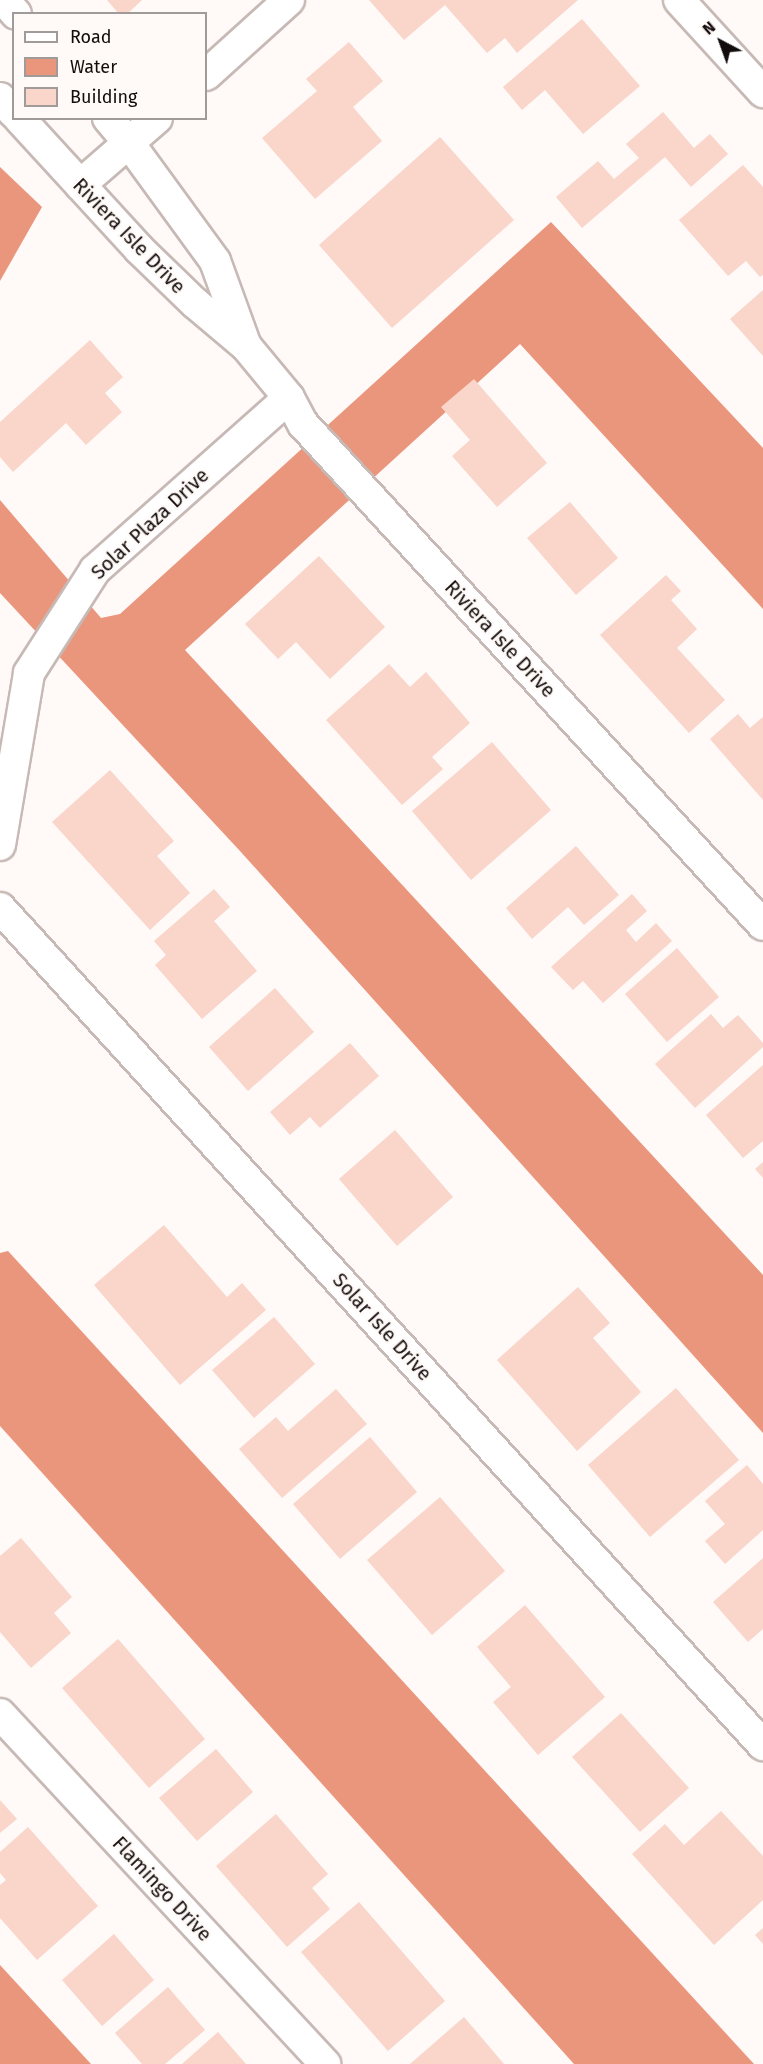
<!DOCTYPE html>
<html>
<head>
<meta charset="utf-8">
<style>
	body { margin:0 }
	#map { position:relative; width:763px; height:2064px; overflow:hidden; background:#fff9f7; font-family:"Fira Sans",sans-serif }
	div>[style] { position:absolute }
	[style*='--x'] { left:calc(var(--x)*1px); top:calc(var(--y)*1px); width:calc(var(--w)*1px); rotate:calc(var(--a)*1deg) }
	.water>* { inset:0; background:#ea967d }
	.building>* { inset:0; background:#f9d5ca }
	.roads { filter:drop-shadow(2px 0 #c7b9b5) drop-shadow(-2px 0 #c7b9b5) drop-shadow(0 2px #c7b9b5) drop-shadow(0 -2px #c7b9b5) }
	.minor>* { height:30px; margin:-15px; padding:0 15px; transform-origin:15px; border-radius:15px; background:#fff }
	span { translate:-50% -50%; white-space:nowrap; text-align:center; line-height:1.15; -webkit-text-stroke:4.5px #fff9f7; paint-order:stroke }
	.street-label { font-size:20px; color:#120d0c }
	.legend { position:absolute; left:12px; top:12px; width:195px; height:108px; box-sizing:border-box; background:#fff9f7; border:2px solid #a09b99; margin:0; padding:8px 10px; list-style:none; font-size:18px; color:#120d0c }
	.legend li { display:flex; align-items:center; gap:12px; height:30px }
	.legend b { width:30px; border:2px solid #a09b99 }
	.north { position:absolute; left:691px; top:12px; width:60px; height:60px; -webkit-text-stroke:4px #fff9f7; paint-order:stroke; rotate:319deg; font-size:16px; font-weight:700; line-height:24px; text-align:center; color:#120d0c }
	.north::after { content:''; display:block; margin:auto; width:21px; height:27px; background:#120d0c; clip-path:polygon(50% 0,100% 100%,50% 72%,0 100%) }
</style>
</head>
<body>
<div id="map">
	<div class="water">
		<div style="clip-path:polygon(0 167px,42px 207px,0 281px)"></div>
		<div style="clip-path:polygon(551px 222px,763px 448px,763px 609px,520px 344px,185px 650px,763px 1275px,763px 1433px,240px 851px,0 593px,0 500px,101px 618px,120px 614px)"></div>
		<div style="clip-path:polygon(8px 1251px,754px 2064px,574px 2064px,0 1426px,0 1253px)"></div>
		<div style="clip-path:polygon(0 1965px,91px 2064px,0 2064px)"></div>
	</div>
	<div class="building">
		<div style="clip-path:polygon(107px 0,142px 0,127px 14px,119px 14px)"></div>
		<div style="clip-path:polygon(369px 0,578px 0,517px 53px,505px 38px,487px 53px,445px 5px,404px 40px)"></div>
		<div style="clip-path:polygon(582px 19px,640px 86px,583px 134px,545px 90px,522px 110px,503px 87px)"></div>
		<div style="clip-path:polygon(349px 42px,383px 81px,353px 107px,382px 141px,315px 199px,262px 138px,317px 91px,306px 79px)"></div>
		<div style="clip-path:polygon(663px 112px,694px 148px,710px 134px,728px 154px,691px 187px,665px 157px,582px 228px,556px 197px,598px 161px,614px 179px,639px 158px,626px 144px)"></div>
		<div style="clip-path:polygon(440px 137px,514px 220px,392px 328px,319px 245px)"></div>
		<div style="clip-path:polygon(743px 165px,763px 187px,763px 275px,760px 277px,746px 261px,728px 276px,679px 220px)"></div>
		<div style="clip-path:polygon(763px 290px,763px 356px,730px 319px)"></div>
		<div style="clip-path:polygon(90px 340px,123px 377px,105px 393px,122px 412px,86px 445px,66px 423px,13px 472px,0 457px,0 422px)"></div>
		<div style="clip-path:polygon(474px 379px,547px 463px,497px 507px,452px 456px,470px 440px,441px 407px)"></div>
		<div style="clip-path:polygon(570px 502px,618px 558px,576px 595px,527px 538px)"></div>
		<div style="clip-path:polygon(319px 556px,385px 627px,330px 679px,296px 642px,278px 659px,245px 624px)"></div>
		<div style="clip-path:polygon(666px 575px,681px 591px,671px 600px,697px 629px,677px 648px,725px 700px,689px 733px,600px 635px)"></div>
		<div style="clip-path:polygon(389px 664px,410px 687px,426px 672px,470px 723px,432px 757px,443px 769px,402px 805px,326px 720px)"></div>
		<div style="clip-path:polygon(738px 714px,750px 728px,763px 717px,763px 800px,710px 739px)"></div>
		<div style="clip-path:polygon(492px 742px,551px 810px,471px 880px,412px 811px)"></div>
		<div style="clip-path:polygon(110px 770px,174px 841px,157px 856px,190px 893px,150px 930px,52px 822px)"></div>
		<div style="clip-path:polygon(576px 846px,619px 895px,584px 925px,568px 907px,532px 939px,506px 908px)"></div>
		<div style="clip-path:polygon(214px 889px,230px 907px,214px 921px,257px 971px,202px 1019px,155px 965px,166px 955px,154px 941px)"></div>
		<div style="clip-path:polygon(632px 894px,647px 911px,626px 930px,636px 942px,656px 923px,672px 941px,603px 1003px,583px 981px,573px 990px,551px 967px)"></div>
		<div style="clip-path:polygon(677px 948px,719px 997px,667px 1042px,625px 994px)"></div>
		<div style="clip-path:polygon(275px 988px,314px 1032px,248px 1091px,209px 1047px)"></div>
		<div style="clip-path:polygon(711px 1014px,723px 1028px,738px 1015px,763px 1043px,763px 1047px,695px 1108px,655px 1064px)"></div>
		<div style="clip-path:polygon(350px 1043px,379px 1076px,320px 1128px,310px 1117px,290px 1135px,270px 1112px)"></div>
		<div style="clip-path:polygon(763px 1065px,763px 1141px,743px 1158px,706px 1115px)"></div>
		<div style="clip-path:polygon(395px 1130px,453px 1197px,397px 1246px,339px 1179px)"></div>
		<div style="clip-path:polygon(763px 1162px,763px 1178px,755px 1169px)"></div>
		<div style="clip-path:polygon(164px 1225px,227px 1297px,242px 1283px,266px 1310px,180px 1385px,94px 1285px)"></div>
		<div style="clip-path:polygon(578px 1287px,610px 1323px,593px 1338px,641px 1392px,577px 1451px,497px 1360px)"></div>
		<div style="clip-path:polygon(274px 1317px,315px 1364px,254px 1418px,212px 1370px)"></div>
		<div style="clip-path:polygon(676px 1388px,739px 1460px,650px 1537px,588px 1465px)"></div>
		<div style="clip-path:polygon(336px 1389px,367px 1424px,282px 1498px,239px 1449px,276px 1417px,288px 1431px)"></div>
		<div style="clip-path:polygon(370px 1437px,417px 1492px,340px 1559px,293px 1504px)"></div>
		<div style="clip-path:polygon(747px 1465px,763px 1484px,763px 1530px,725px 1564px,705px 1541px,725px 1524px,705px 1501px)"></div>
		<div style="clip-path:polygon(440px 1497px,505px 1571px,432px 1635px,367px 1560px)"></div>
		<div style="clip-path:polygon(21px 1538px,72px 1597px,54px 1613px,71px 1633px,31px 1668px,0 1632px,0 1556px)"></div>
		<div style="clip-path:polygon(763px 1558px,763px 1629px,748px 1642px,713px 1602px)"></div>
		<div style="clip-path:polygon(525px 1605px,605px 1697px,538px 1755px,493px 1702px,511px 1687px,477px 1647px)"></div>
		<div style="clip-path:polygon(118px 1639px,205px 1739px,149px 1788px,62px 1688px)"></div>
		<div style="clip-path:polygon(621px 1713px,689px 1788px,640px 1832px,572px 1757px)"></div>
		<div style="clip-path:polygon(216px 1749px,253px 1792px,197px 1841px,159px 1798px)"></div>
		<div style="clip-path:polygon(0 1800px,17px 1819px,0 1833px)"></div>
		<div style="clip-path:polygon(721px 1811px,763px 1856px,763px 1900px,714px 1945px,632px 1854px,665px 1824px,684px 1845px)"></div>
		<div style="clip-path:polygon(276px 1814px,328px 1874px,312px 1888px,330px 1909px,287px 1947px,216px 1866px)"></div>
		<div style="clip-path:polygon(28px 1827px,98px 1906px,37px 1960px,0 1918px,0 1885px,6px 1880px,0 1873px,0 1852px)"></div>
		<div style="clip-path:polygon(359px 1902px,445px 2001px,388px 2051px,301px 1952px)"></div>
		<div style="clip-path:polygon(763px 1928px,763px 1944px,755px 1935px)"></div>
		<div style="clip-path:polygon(114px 1934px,154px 1980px,102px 2026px,62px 1980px)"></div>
		<div style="clip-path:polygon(168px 1987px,205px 2030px,165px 2064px,142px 2064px,115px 2033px)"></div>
		<div style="clip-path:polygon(464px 2017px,504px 2064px,410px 2064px)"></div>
		<div style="clip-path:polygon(218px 2032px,246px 2064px,182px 2064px)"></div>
	</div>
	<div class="roads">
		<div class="minor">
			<div style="--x:4;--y:0;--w:18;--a:49"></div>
			<div style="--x:679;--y:0;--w:125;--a:47.6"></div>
			<div style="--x:206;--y:75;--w:112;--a:-42.1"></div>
			<div style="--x:0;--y:98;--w:21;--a:47"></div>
			<div style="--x:19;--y:118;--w:178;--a:47.5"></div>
			<div style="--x:139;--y:249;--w:78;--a:44"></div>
			<div style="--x:195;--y:303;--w:67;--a:40.1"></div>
			<div style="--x:246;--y:346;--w:67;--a:50.4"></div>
			<div style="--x:289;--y:398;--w:30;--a:62"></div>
			<div style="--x:303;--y:424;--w:680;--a:47.44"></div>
			<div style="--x:108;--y:118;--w:33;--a:50"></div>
			<div style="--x:129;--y:143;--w:146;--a:53.9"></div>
			<div style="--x:215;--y:261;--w:90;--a:70"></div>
			<div style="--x:80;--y:185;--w:102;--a:-41"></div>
			<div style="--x:0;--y:845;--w:174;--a:-80.4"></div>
			<div style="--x:29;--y:673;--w:122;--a:-57.3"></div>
			<div style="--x:95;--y:570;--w:259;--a:-41.6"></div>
			<div style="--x:0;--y:908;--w:1133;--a:47.65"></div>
			<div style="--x:0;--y:1714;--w:478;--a:47.1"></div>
		</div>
	</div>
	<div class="street-label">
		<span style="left:129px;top:236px;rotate:46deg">Riviera Isle Drive</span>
		<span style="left:150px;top:524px;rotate:-43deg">Solar Plaza Drive</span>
		<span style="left:500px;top:639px;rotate:47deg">Riviera Isle Drive</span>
		<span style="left:382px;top:1327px;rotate:48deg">Solar Isle Drive</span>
		<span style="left:162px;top:1889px;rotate:47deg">Flamingo Drive</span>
	</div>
	<ul class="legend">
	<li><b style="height:8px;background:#fff"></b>Road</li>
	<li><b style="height:16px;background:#ea967d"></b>Water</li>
	<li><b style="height:16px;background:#f9d5ca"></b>Building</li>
	</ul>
	<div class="north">N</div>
</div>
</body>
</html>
